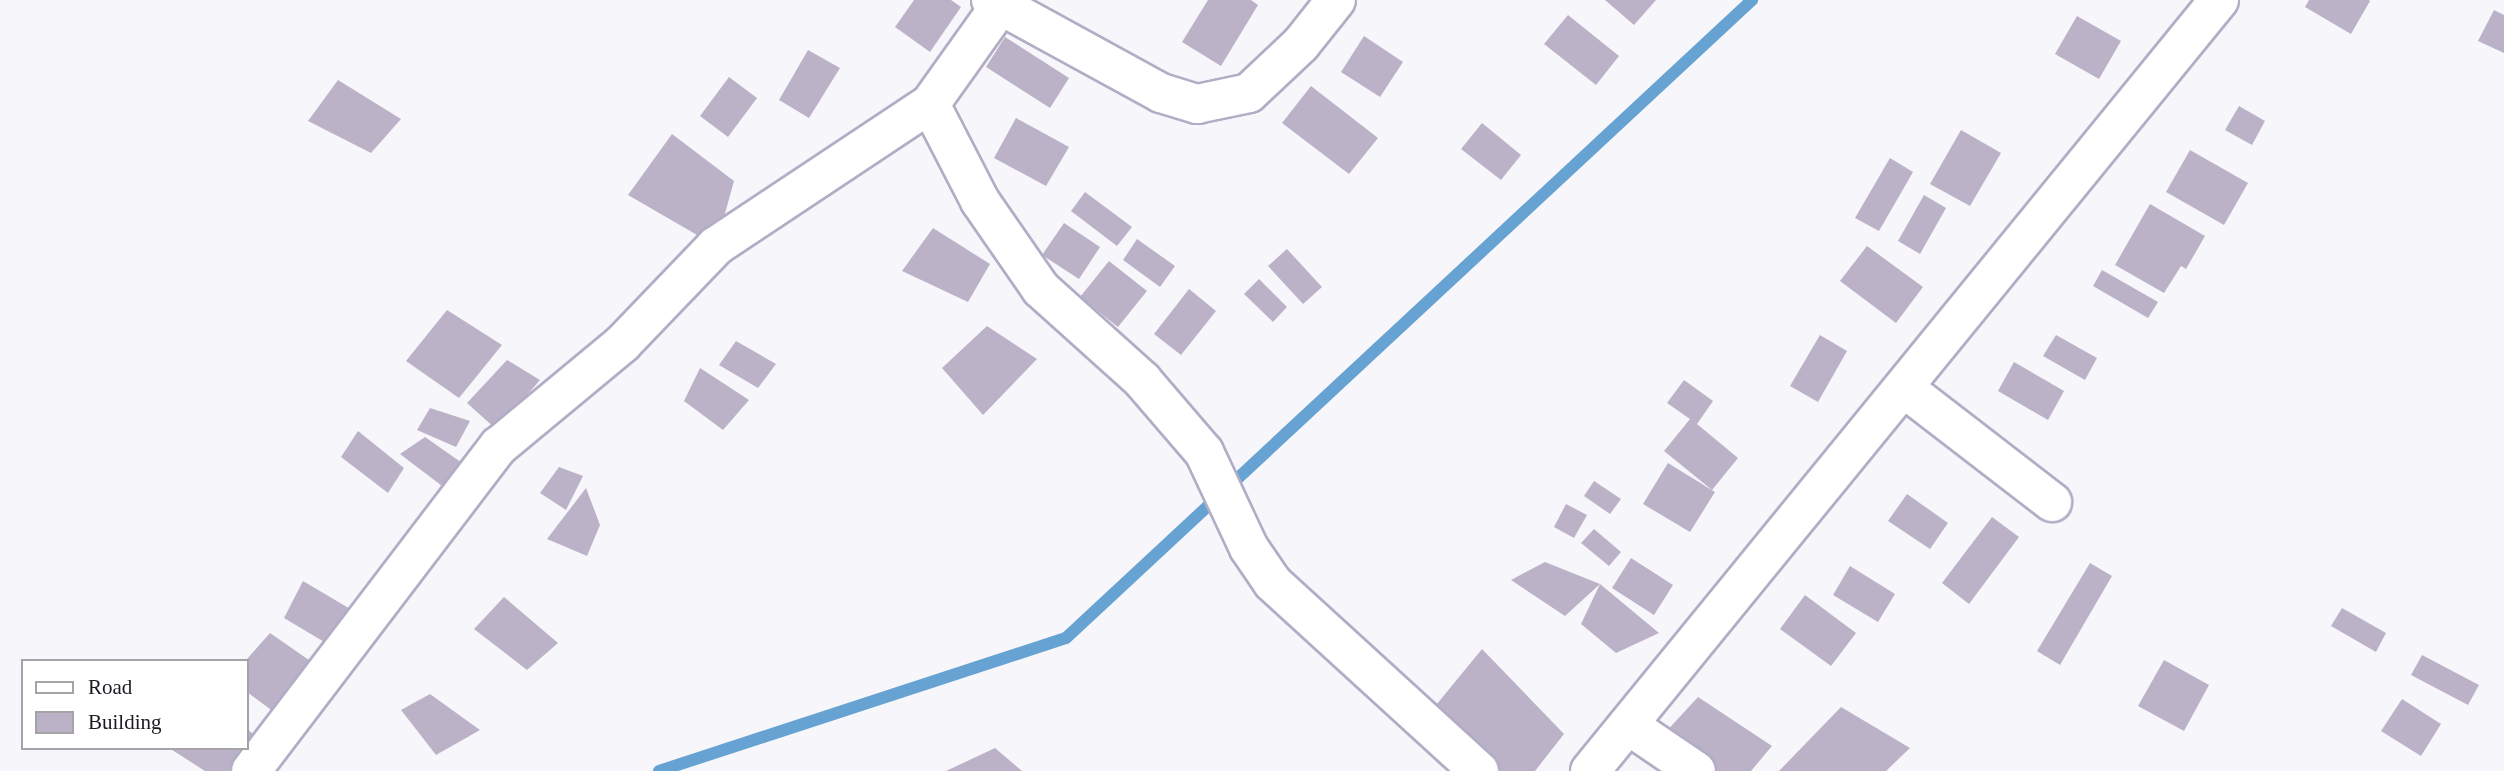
<!DOCTYPE html>
<html>
<head>
<meta charset="utf-8">
<style>
	body { margin:0 }
	#map { position:relative; width:2504px; height:771px; overflow:hidden; background:#f7f6fb; font-family:"Times New Roman",serif }
	div>[style] { position:absolute }
	[style*='--x'] { left:calc(var(--x)*1px); top:calc(var(--y)*1px); width:calc(var(--w)*1px); rotate:calc(var(--a)*1deg) }
	.stream>* { height:12px; margin:-6px; padding:0 6px; transform-origin:6px; border-radius:6px; background:#66a2d2 }
	.building>* { inset:0; background:#bcb2c8 }
	.roads { filter:drop-shadow(2px 0 #b2adc5) drop-shadow(-2px 0 #b2adc5) drop-shadow(0 2px #b2adc5) drop-shadow(0 -2px #b2adc5) }
	.minor>* { height:38px; margin:-19px; padding:0 19px; transform-origin:19px; border-radius:19px; background:#fff }
	span { translate:-50% -50%; white-space:nowrap; text-align:center; line-height:1.15; -webkit-text-stroke:6px #fff; paint-order:stroke }
	.legend { position:absolute; left:21px; top:659px; width:228px; height:91px; box-sizing:border-box; background:#fff; border:2px solid #a4a3a6; margin:0; padding:9px 12px; list-style:none; font-size:21px; color:#1b1921 }
	.legend li { display:flex; align-items:center; gap:14px; height:35px }
	.legend b { width:35px; border:2px solid #a4a3a6 }
</style>
</head>
<body>
<div id="map">
	<div class="stream">
		<div style="--x:659;--y:771;--w:428;--a:-18.1"></div>
		<div style="--x:1066;--y:638;--w:937;--a:-42.92"></div>
	</div>
	<div class="building">
		<div style="clip-path:polygon(914px 0,951px 0,961px 7px,930px 52px,895px 27px)"></div>
		<div style="clip-path:polygon(1208px 0,1251px 0,1258px 5px,1221px 66px,1182px 42px)"></div>
		<div style="clip-path:polygon(1605px 0,1656px 0,1634px 25px)"></div>
		<div style="clip-path:polygon(2309px 0,2369px 0,2370px 1px,2351px 34px,2305px 7px)"></div>
		<div style="clip-path:polygon(2494px 10px,2504px 15px,2504px 53px,2478px 41px)"></div>
		<div style="clip-path:polygon(1568px 15px,1619px 56px,1596px 85px,1544px 44px)"></div>
		<div style="clip-path:polygon(2077px 16px,2121px 41px,2099px 79px,2055px 54px)"></div>
		<div style="clip-path:polygon(1364px 36px,1403px 62px,1380px 97px,1341px 72px)"></div>
		<div style="clip-path:polygon(1005px 37px,1069px 78px,1050px 108px,986px 67px)"></div>
		<div style="clip-path:polygon(808px 50px,840px 68px,809px 118px,779px 100px)"></div>
		<div style="clip-path:polygon(729px 77px,757px 98px,728px 137px,700px 116px)"></div>
		<div style="clip-path:polygon(338px 80px,401px 119px,371px 153px,308px 121px)"></div>
		<div style="clip-path:polygon(1311px 86px,1378px 138px,1349px 174px,1282px 123px)"></div>
		<div style="clip-path:polygon(2239px 106px,2265px 121px,2252px 145px,2225px 130px)"></div>
		<div style="clip-path:polygon(1016px 118px,1069px 147px,1046px 186px,994px 158px)"></div>
		<div style="clip-path:polygon(1482px 123px,1521px 155px,1501px 180px,1461px 149px)"></div>
		<div style="clip-path:polygon(1961px 130px,2001px 153px,1970px 206px,1930px 184px)"></div>
		<div style="clip-path:polygon(672px 134px,734px 181px,716px 246px,628px 195px)"></div>
		<div style="clip-path:polygon(2190px 150px,2248px 183px,2224px 225px,2166px 192px)"></div>
		<div style="clip-path:polygon(1890px 158px,1913px 172px,1879px 231px,1855px 218px)"></div>
		<div style="clip-path:polygon(1085px 192px,1132px 227px,1117px 246px,1071px 211px)"></div>
		<div style="clip-path:polygon(1924px 195px,1946px 208px,1920px 254px,1898px 241px)"></div>
		<div style="clip-path:polygon(2150px 204px,2205px 236px,2186px 269px,2181px 266px,2164px 293px,2115px 265px)"></div>
		<div style="clip-path:polygon(1064px 223px,1100px 247px,1079px 279px,1042px 255px)"></div>
		<div style="clip-path:polygon(933px 228px,990px 264px,968px 302px,902px 271px)"></div>
		<div style="clip-path:polygon(1137px 239px,1175px 266px,1160px 287px,1123px 260px)"></div>
		<div style="clip-path:polygon(1867px 246px,1923px 287px,1896px 323px,1840px 281px)"></div>
		<div style="clip-path:polygon(1287px 249px,1322px 287px,1303px 304px,1268px 266px)"></div>
		<div style="clip-path:polygon(1109px 261px,1147px 291px,1118px 327px,1080px 297px)"></div>
		<div style="clip-path:polygon(2102px 270px,2158px 302px,2148px 318px,2093px 286px)"></div>
		<div style="clip-path:polygon(1259px 279px,1287px 307px,1273px 322px,1244px 294px)"></div>
		<div style="clip-path:polygon(1189px 289px,1216px 311px,1181px 355px,1154px 334px)"></div>
		<div style="clip-path:polygon(447px 310px,502px 345px,459px 398px,406px 361px)"></div>
		<div style="clip-path:polygon(987px 326px,1037px 359px,983px 415px,942px 368px)"></div>
		<div style="clip-path:polygon(1820px 335px,1847px 351px,1818px 402px,1790px 386px)"></div>
		<div style="clip-path:polygon(2056px 335px,2097px 358px,2085px 380px,2043px 356px)"></div>
		<div style="clip-path:polygon(736px 341px,776px 364px,758px 388px,719px 365px)"></div>
		<div style="clip-path:polygon(507px 360px,540px 380px,497px 430px,467px 403px)"></div>
		<div style="clip-path:polygon(2014px 362px,2064px 391px,2048px 420px,1998px 391px)"></div>
		<div style="clip-path:polygon(700px 368px,749px 400px,723px 430px,684px 401px)"></div>
		<div style="clip-path:polygon(1684px 380px,1713px 401px,1697px 424px,1738px 458px,1712px 490px,1664px 451px,1690px 419px,1667px 403px)"></div>
		<div style="clip-path:polygon(430px 408px,470px 421px,456px 447px,417px 430px)"></div>
		<div style="clip-path:polygon(358px 431px,404px 468px,388px 493px,341px 457px)"></div>
		<div style="clip-path:polygon(425px 437px,465px 465px,446px 489px,400px 454px)"></div>
		<div style="clip-path:polygon(1668px 463px,1715px 492px,1690px 532px,1643px 504px)"></div>
		<div style="clip-path:polygon(559px 467px,583px 476px,566px 510px,540px 493px)"></div>
		<div style="clip-path:polygon(1594px 481px,1621px 499px,1610px 514px,1584px 496px)"></div>
		<div style="clip-path:polygon(586px 488px,600px 525px,587px 556px,547px 539px)"></div>
		<div style="clip-path:polygon(1907px 494px,1948px 523px,1930px 549px,1888px 521px)"></div>
		<div style="clip-path:polygon(1566px 504px,1587px 515px,1574px 538px,1554px 527px)"></div>
		<div style="clip-path:polygon(1992px 517px,2019px 537px,1969px 604px,1942px 583px)"></div>
		<div style="clip-path:polygon(1594px 529px,1621px 552px,1609px 566px,1581px 543px)"></div>
		<div style="clip-path:polygon(1631px 558px,1673px 585px,1654px 615px,1612px 588px)"></div>
		<div style="clip-path:polygon(1545px 562px,1600px 584px,1565px 616px,1511px 580px)"></div>
		<div style="clip-path:polygon(2090px 563px,2112px 576px,2060px 665px,2037px 651px)"></div>
		<div style="clip-path:polygon(1850px 566px,1895px 594px,1878px 622px,1833px 595px)"></div>
		<div style="clip-path:polygon(303px 581px,357px 613px,331px 646px,284px 618px)"></div>
		<div style="clip-path:polygon(1600px 584px,1659px 633px,1616px 653px,1581px 624px)"></div>
		<div style="clip-path:polygon(1805px 595px,1856px 633px,1831px 666px,1780px 629px)"></div>
		<div style="clip-path:polygon(504px 597px,558px 643px,527px 670px,474px 629px)"></div>
		<div style="clip-path:polygon(2342px 608px,2386px 633px,2376px 652px,2331px 626px)"></div>
		<div style="clip-path:polygon(270px 633px,319px 667px,282px 718px,247px 692px,247px 659px)"></div>
		<div style="clip-path:polygon(1482px 649px,1564px 734px,1535px 771px,1501px 771px,1423px 721px)"></div>
		<div style="clip-path:polygon(2422px 655px,2479px 685px,2468px 705px,2411px 675px)"></div>
		<div style="clip-path:polygon(2164px 660px,2209px 685px,2184px 731px,2138px 706px)"></div>
		<div style="clip-path:polygon(430px 694px,480px 730px,436px 755px,401px 710px)"></div>
		<div style="clip-path:polygon(1698px 697px,1772px 746px,1751px 771px,1707px 771px,1663px 735px)"></div>
		<div style="clip-path:polygon(2402px 699px,2441px 724px,2421px 756px,2381px 731px)"></div>
		<div style="clip-path:polygon(1841px 707px,1910px 748px,1886px 771px,1779px 771px)"></div>
		<div style="clip-path:polygon(247px 729px,257px 737px,230px 771px,205px 771px,169px 748px,247px 748px)"></div>
		<div style="clip-path:polygon(995px 748px,1022px 771px,946px 771px)"></div>
	</div>
	<div class="roads">
		<div class="minor">
			<div style="--x:991;--y:0;--w:194;--a:28.7"></div>
			<div style="--x:1161;--y:93;--w:38;--a:17"></div>
			<div style="--x:1197;--y:104;--w:53;--a:-11.9"></div>
			<div style="--x:1249;--y:93;--w:71;--a:-43.3"></div>
			<div style="--x:1301;--y:44;--w:56;--a:-51.5"></div>
			<div style="--x:930;--y:104;--w:109;--a:62.7"></div>
			<div style="--x:980;--y:201;--w:107;--a:55.3"></div>
			<div style="--x:1041;--y:289;--w:136;--a:42"></div>
			<div style="--x:1142;--y:380;--w:95;--a:49.3"></div>
			<div style="--x:1204;--y:452;--w:106;--a:64.9"></div>
			<div style="--x:1249;--y:548;--w:42;--a:55.6"></div>
			<div style="--x:1273;--y:583;--w:279;--a:42.4"></div>
			<div style="--x:1904;--y:388;--w:187;--a:37.6"></div>
			<div style="--x:1628;--y:725;--w:82;--a:34.1"></div>
			<div style="--x:251;--y:771;--w:409;--a:-52.7"></div>
			<div style="--x:499;--y:446;--w:161;--a:-39.7"></div>
			<div style="--x:623;--y:343;--w:134;--a:-46.2"></div>
			<div style="--x:716;--y:246;--w:257;--a:-33.6"></div>
			<div style="--x:930;--y:104;--w:120;--a:-54.5"></div>
			<div style="--x:1590;--y:771;--w:995;--a:-50.79"></div>
		</div>
	</div>
	<ul class="legend">
	<li><b style="height:9px;background:#fff"></b>Road</li>
	<li><b style="height:19px;background:#bcb2c8"></b>Building</li>
	</ul>
</div>
</body>
</html>
